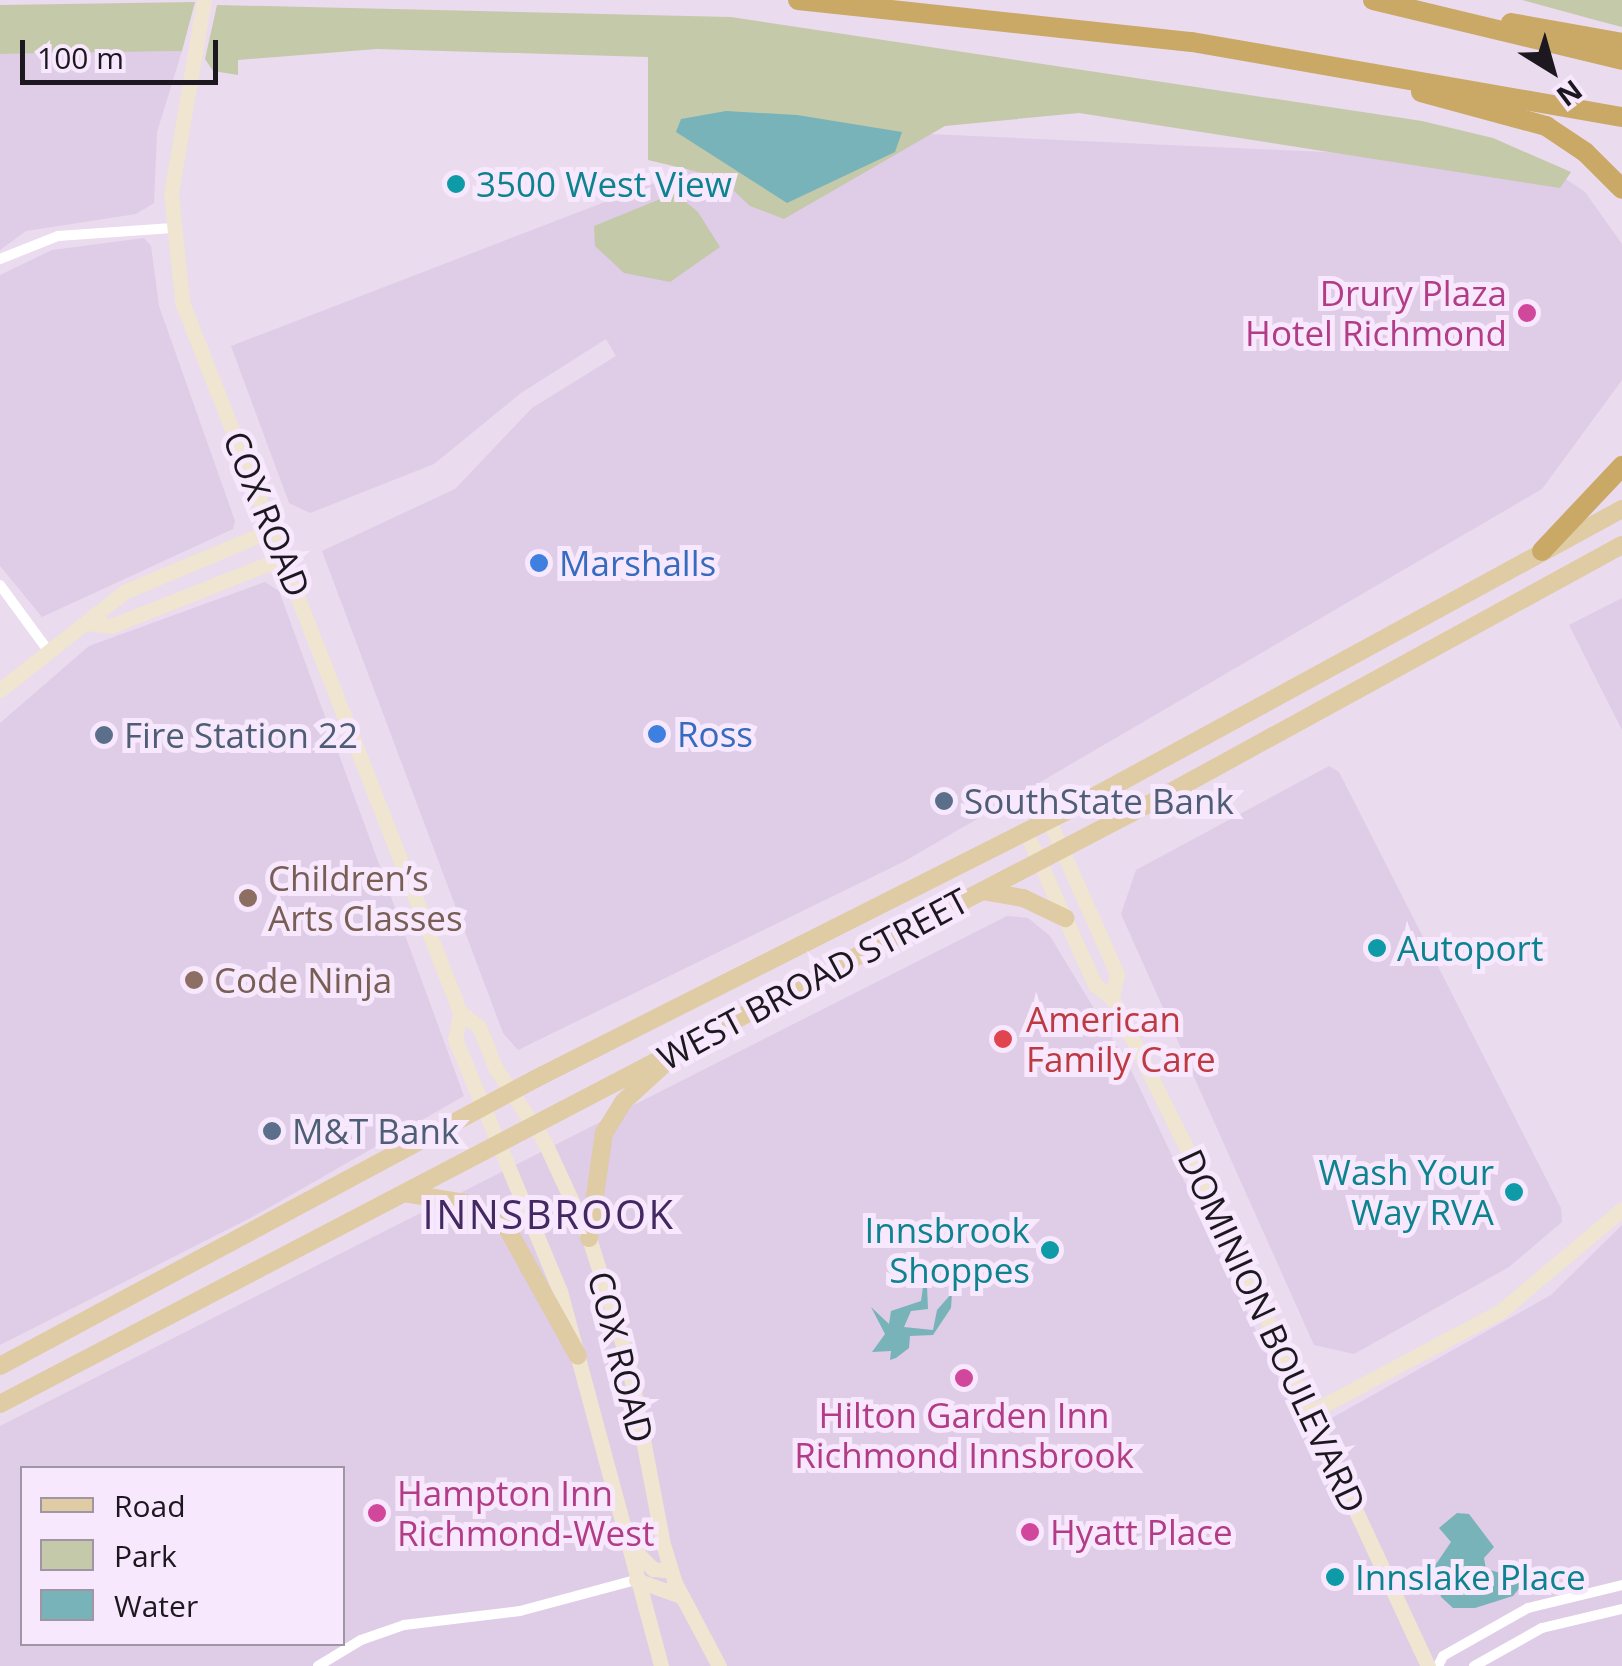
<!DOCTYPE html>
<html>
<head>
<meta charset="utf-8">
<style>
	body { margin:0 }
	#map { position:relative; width:1622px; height:1666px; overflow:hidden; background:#eadbef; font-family:"Open Sans",sans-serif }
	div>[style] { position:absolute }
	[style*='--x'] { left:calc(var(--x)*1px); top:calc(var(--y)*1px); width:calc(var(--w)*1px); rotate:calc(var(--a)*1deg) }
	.built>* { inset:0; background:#dfcce7 }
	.green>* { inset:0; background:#c4c9aa }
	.water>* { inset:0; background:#78b3ba }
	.street>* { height:10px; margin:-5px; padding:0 5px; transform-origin:5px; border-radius:5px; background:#fff }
	.secondary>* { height:15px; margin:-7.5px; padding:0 7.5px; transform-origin:7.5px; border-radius:7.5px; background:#efe5d1 }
	.primary>* { height:18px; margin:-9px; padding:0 9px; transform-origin:9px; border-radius:9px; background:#dfcba4 }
	.highway>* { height:20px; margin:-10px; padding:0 10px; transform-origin:10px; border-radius:10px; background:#caa967 }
	.dots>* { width:28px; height:28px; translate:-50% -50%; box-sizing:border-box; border:5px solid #f7e8fd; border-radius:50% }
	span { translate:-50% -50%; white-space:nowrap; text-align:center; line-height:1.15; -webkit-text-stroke:10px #f7e8fd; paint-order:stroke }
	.culture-label { font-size:35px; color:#0d838f }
	.left { translate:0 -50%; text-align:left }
	.right { translate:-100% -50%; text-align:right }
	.hotel-label { font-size:35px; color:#b23c85 }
	.street-label { font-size:35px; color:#1d181f }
	.shop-label { font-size:35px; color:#366cbe }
	.service-label { font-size:35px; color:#4e5e75 }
	.education-label { font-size:35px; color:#785e54 }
	.health-label { font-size:35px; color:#be3a42 }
	.quarter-label { font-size:40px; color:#432862; letter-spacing:2.5px }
	.legend { position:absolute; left:20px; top:1466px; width:325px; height:180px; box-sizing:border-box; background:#f7e8fd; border:2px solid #a095a4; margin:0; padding:12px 18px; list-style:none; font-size:30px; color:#1d181f }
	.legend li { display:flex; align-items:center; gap:20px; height:50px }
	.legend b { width:50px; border:2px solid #a095a4 }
	.north { position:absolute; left:1502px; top:20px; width:100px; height:100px; -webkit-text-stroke:8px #f7e8fd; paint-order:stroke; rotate:143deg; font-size:28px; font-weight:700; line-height:40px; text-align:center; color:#1d181f }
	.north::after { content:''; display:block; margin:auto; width:35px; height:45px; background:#1d181f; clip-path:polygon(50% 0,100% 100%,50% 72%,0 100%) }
	.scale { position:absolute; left:20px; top:40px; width:198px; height:45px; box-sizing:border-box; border:5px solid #1d181f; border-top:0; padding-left:12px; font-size:30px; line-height:35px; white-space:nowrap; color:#1d181f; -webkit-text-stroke:8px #f7e8fd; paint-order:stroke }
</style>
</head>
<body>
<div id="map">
	<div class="built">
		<div style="clip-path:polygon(182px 51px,157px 132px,154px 203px,136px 214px,26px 231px,0 250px,0 54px)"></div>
		<div style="clip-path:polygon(797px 128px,1541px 162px,1585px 192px,1622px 244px,1622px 380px,1542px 489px,905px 861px,518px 1050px,503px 1033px,322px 551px,455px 489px,532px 408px,616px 356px,606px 339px,521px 393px,434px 464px,310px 513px,289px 503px,231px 346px)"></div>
		<div style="clip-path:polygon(144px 238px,151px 246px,159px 306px,235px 521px,233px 529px,42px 617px,0 566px,0 275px,52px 250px)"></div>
		<div style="clip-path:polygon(265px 582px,279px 591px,464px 1096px,256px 1215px,0 1345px,0 723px,89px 646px)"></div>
		<div style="clip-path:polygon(1622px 598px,1622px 730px,1569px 625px)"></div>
		<div style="clip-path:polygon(1329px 766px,1339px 772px,1561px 1208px,1562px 1222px,1509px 1267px,1354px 1354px,1314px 1345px,1121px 914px,1136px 870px)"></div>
		<div style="clip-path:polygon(evenodd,1007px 916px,1028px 918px,1050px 936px,1130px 1068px,1305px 1433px,1551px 1295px,1622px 1225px,1622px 1666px,0 1666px,0 1426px,1007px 916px,22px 1468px,342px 1468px,342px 1644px,22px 1644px,22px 1468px)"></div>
	</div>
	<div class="green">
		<div style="clip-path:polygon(1522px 0,1622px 0,1622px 27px,1599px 21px)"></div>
		<div style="clip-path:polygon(195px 2px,182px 51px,0 54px,0 5px)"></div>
		<div style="clip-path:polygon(217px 5px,731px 17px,1422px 121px,1493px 138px,1571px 172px,1560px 188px,1079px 113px,945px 126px,784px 219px,750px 206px,719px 177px,648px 160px,648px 57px,377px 49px,238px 60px,238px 75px,213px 71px,205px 59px)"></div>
		<div style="clip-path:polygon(675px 193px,698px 212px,720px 247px,670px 282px,624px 273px,595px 246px,594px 226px)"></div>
	</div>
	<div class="water">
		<div style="clip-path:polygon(726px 111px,797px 115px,902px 132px,895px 152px,787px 203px,676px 132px,681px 119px)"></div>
		<div style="clip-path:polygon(936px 1279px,941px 1279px,946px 1288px,937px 1282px,927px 1286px,928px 1309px,911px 1311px,904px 1327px,933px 1330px,937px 1310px,952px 1293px,951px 1308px,933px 1335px,910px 1336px,909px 1348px,896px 1358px,890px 1360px,891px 1351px,872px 1352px,885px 1334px,871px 1307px,889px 1324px,891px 1311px,921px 1301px,923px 1287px)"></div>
		<div style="clip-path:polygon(1457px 1513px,1469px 1514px,1494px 1547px,1484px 1558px,1486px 1569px,1526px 1580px,1513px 1596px,1475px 1608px,1453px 1608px,1441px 1597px,1434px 1567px,1451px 1542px,1439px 1528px)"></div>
	</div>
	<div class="street">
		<div style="--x:0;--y:259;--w:62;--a:-21.6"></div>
		<div style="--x:58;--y:236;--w:115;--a:-4"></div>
		<div style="--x:0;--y:585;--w:79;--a:53.7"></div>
		<div style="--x:318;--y:1666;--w:50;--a:-31.2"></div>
		<div style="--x:361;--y:1640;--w:46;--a:-19.2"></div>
		<div style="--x:404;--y:1625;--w:117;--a:-6.9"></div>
		<div style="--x:520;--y:1611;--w:120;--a:-15"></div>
		<div style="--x:1438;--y:1666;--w:11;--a:-63"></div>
		<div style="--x:1443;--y:1656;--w:98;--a:-29.5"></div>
		<div style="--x:1528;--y:1608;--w:97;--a:-13.7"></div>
		<div style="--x:1474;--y:1666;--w:78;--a:-29.2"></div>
		<div style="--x:1542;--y:1628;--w:82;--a:-13.4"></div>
	</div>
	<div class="secondary">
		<div style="--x:204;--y:0;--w:196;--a:99.7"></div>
		<div style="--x:171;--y:193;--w:110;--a:84.2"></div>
		<div style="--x:182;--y:302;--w:762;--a:68.62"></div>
		<div style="--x:460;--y:1012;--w:24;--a:38"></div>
		<div style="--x:479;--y:1027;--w:45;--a:68"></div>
		<div style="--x:496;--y:1069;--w:87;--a:56.3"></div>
		<div style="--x:544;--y:1141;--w:107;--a:65.1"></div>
		<div style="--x:589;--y:1238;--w:129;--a:72.4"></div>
		<div style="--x:628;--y:1361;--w:186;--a:79.2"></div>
		<div style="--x:663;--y:1544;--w:39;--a:73"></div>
		<div style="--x:674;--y:1581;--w:96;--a:62.1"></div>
		<div style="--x:86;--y:623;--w:25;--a:7"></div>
		<div style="--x:111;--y:626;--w:187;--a:-21.6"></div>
		<div style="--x:0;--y:690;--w:158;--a:-38.3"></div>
		<div style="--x:124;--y:592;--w:163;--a:-22.8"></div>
		<div style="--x:1049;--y:821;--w:167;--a:66"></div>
		<div style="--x:1117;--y:974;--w:25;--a:102"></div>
		<div style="--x:1026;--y:832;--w:168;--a:65.7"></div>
		<div style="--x:1095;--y:985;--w:21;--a:37"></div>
		<div style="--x:1112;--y:998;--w:180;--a:63.6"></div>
		<div style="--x:1192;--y:1159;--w:559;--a:65.04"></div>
		<div style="--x:460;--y:1012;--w:27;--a:100"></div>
		<div style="--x:455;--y:1039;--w:273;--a:67.4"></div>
		<div style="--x:560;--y:1291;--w:388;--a:74.9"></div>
		<div style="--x:1309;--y:1413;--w:217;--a:-28"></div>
		<div style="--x:1501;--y:1311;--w:158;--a:-40.1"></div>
		<div style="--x:627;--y:1543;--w:37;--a:45"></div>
		<div style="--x:653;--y:1569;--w:18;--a:6"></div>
		<div style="--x:636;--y:1580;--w:48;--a:19.6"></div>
	</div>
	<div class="primary">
		<div style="--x:982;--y:891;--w:42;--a:9.7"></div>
		<div style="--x:1023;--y:898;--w:47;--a:25.5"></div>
		<div style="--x:404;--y:1193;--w:63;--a:9.2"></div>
		<div style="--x:466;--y:1203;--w:48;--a:31.4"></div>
		<div style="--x:507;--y:1228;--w:146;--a:61"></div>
		<div style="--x:589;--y:1238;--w:106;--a:-81.9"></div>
		<div style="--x:604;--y:1133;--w:36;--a:-58"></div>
		<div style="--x:623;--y:1102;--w:67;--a:-42.6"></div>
		<div style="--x:0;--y:1366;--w:607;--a:-28.21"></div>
		<div style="--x:535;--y:1079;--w:602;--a:-26.74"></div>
		<div style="--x:1073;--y:808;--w:625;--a:-28.57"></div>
		<div style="--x:0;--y:1404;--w:1307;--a:-27.58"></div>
		<div style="--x:1158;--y:799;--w:529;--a:-28.7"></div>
	</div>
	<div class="highway">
		<div style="--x:798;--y:0;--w:396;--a:6.1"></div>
		<div style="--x:1192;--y:42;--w:436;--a:9.9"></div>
		<div style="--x:1373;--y:0;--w:256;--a:13.5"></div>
		<div style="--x:1511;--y:23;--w:113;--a:10.2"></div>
		<div style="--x:1421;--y:92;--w:130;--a:15.2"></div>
		<div style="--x:1546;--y:126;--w:47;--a:33.7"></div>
		<div style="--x:1585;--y:152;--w:52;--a:45"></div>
		<div style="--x:1542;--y:551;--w:117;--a:-46.7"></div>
	</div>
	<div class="dots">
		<div style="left:456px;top:184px;background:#0f9aa8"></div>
		<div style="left:1527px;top:313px;background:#d1479c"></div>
		<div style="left:539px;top:563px;background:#3f7fe0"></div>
		<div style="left:657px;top:734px;background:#3f7fe0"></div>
		<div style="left:104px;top:735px;background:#5c6f8a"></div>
		<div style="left:944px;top:801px;background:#5c6f8a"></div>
		<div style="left:248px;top:898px;background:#8d6e63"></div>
		<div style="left:1377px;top:948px;background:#0f9aa8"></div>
		<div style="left:194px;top:980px;background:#8d6e63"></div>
		<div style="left:1003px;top:1039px;background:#e0444e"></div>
		<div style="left:272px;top:1131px;background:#5c6f8a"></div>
		<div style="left:1514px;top:1192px;background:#0f9aa8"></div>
		<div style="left:1050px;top:1250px;background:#0f9aa8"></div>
		<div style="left:964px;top:1378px;background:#d1479c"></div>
		<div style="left:377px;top:1513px;background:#d1479c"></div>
		<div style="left:1030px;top:1532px;background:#d1479c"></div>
		<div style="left:1335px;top:1577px;background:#0f9aa8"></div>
	</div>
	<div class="culture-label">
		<span class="left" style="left:476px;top:184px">3500 West View</span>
		<span class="left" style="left:1397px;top:948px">Autoport</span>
		<span class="right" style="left:1494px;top:1192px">Wash Your<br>Way RVA</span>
		<span class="right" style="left:1030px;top:1250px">Innsbrook<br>Shoppes</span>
		<span class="left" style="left:1355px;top:1577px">Innslake Place</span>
	</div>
	<div class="hotel-label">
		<span class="right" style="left:1507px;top:313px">Drury Plaza<br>Hotel Richmond</span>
		<span style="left:964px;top:1435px">Hilton Garden Inn<br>Richmond Innsbrook</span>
		<span class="left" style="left:397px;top:1513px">Hampton Inn<br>Richmond-West</span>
		<span class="left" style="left:1050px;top:1532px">Hyatt Place</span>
	</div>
	<div class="street-label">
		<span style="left:267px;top:514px;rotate:68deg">COX ROAD</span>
		<span style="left:813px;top:979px;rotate:-28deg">WEST BROAD STREET</span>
		<span style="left:1272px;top:1331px;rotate:65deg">DOMINION BOULEVARD</span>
		<span style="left:621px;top:1357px;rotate:76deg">COX ROAD</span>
	</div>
	<div class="shop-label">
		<span class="left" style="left:559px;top:563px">Marshalls</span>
		<span class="left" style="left:677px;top:734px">Ross</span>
	</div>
	<div class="service-label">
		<span class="left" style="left:124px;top:735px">Fire Station 22</span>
		<span class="left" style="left:964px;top:801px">SouthState Bank</span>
		<span class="left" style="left:292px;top:1131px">M&amp;T Bank</span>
	</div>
	<div class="education-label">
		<span class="left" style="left:268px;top:898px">Children’s<br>Arts Classes</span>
		<span class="left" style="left:214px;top:980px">Code Ninja</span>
	</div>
	<div class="health-label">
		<span class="left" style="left:1026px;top:1039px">American<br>Family Care</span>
	</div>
	<div class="quarter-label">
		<span style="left:549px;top:1214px">INNSBROOK</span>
	</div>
	<ul class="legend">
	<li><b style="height:12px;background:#dfcba4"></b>Road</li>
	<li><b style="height:28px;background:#c4c9aa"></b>Park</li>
	<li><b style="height:28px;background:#78b3ba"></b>Water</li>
	</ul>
	<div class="north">N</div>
	<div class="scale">100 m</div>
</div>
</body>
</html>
